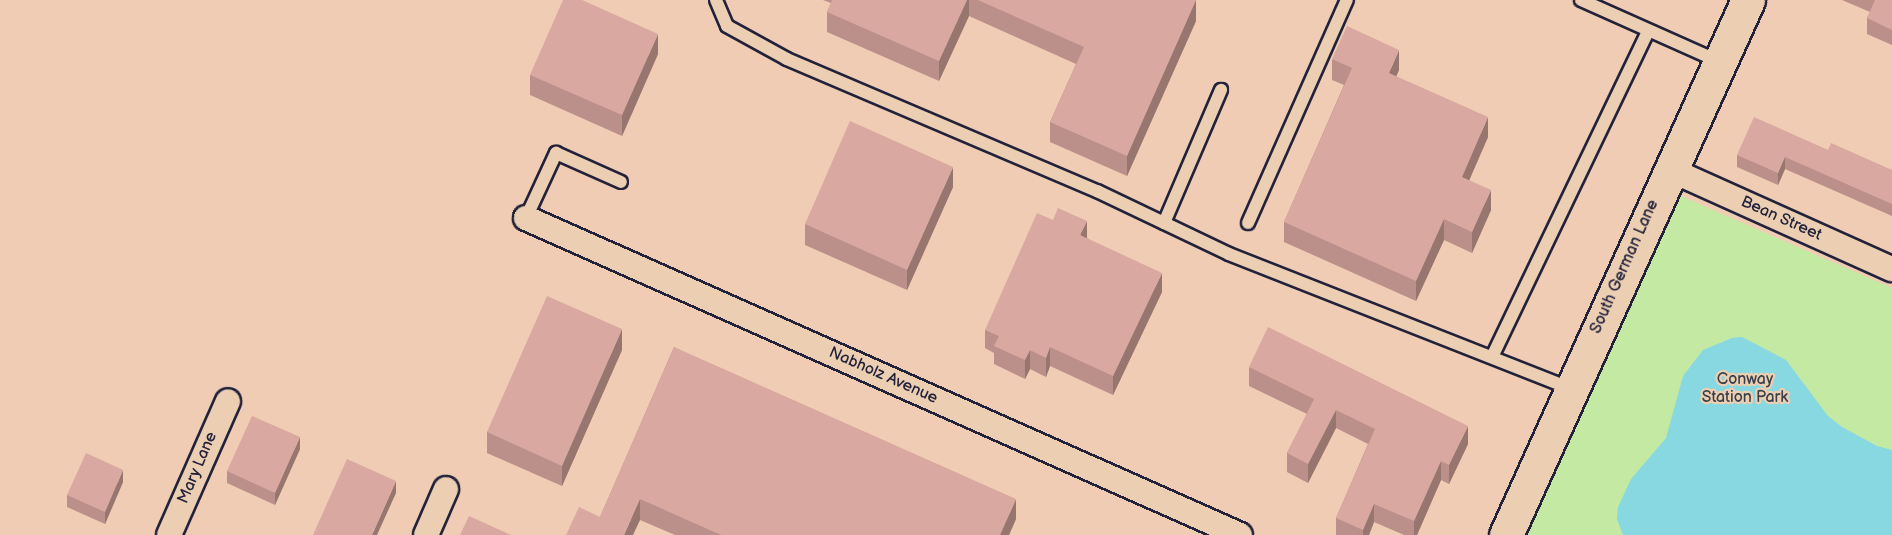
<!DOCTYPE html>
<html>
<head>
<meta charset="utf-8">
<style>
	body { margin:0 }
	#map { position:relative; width:1892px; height:535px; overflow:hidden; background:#efccb3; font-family:"Balsamiq Sans",sans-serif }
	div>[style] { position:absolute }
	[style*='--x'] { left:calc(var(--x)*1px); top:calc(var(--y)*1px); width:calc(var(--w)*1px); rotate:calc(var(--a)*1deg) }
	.green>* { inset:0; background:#c4e9a3 }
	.water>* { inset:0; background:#87d8e1 }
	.roads { filter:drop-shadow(2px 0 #22223b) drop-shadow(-2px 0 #22223b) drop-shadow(0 2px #22223b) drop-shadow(0 -2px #22223b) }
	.lane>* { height:12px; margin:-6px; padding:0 6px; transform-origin:6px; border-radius:6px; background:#eccfb3 }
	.street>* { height:24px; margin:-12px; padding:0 12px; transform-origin:12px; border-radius:12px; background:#eccfb3 }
	.secondary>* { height:33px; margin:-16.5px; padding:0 16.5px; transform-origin:16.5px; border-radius:16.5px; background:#eccfb3 }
	.wall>* { inset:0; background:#bb908a }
	.shaded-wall>* { inset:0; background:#987670 }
	.building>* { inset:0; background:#d9a8a0 }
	span { translate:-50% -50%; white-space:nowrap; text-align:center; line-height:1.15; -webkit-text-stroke:4.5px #eccfb3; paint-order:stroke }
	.street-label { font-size:16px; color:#22223b }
	.park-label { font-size:16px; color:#3a404b }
</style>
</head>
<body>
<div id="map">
	<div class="green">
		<div style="clip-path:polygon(1681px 196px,1892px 288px,1892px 535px,1518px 535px,1676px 198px)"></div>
	</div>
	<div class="water">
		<div style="clip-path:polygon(1742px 337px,1786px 360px,1828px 416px,1842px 427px,1877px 446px,1892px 450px,1892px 535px,1623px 535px,1617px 519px,1618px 507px,1631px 479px,1666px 438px,1683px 376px,1703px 350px,1732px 338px)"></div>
	</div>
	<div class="roads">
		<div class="lane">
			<div style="--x:716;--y:0;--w:28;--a:67"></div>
			<div style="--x:727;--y:26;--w:68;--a:28.8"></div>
			<div style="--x:787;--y:59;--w:337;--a:23.1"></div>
			<div style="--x:1097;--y:191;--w:146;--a:25.5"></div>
			<div style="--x:1229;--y:254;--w:366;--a:21.5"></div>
			<div style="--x:1581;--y:0;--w:150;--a:24"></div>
			<div style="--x:526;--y:218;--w:72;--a:-65.2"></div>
			<div style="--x:556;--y:153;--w:71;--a:24"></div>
			<div style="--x:1164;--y:223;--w:145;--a:-66.8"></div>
			<div style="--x:1248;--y:223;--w:244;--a:-66.1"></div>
			<div style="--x:1492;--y:357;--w:361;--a:-64.4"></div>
		</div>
		<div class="street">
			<div style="--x:1669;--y:169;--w:244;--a:24.2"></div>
			<div style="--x:526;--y:218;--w:781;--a:23.94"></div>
			<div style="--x:169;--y:535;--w:146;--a:-66.2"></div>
			<div style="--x:426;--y:535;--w:50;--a:-66.5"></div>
		</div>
		<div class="secondary">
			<div style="--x:1506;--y:535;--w:587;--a:-65.66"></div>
		</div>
	</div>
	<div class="wall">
		<div style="clip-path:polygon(823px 0,1196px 0,1196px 21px,1127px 176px,1050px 142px,1050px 122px,1076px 64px,969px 16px,939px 81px,827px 32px,827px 12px,831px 3px)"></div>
		<div style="clip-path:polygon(1842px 0,1892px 0,1892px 45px,1867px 34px,1867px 18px,1870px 12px)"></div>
		<div style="clip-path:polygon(658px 54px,622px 136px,530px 95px,530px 75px)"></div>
		<div style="clip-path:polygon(1332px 59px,1399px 70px,1396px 76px,1488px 137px,1469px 180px,1491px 210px,1472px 253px,1444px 240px,1416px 301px,1284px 242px,1284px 222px,1344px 85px,1332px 80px)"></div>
		<div style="clip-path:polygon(1828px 150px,1892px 170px,1892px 216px,1785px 169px,1778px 185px,1737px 167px,1737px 155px)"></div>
		<div style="clip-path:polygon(953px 187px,907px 290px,805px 245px,805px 224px)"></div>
		<div style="clip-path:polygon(1087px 238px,1162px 292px,1113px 395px,1050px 366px,1046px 377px,1030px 369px,1025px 379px,994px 364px,994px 353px,985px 348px,985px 330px)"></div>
		<div style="clip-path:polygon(674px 347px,1016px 519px,1009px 535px,675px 535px,640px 520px,600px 517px)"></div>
		<div style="clip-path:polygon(622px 350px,562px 486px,487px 453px,487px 432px)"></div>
		<div style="clip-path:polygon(1249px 367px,1468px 444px,1449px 484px,1441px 480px,1417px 535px,1404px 535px,1374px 522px,1369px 535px,1336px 535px,1336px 518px,1368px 444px,1336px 428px,1308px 483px,1287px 472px,1287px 453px,1307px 414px,1249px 386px)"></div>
		<div style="clip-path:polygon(300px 449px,275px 505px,227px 483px,227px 471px)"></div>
		<div style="clip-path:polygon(123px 482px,105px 524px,67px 507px,67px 495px)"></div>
	</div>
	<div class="shaded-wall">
		<div style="clip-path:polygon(967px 0,969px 0,969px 16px,939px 81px,939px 61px)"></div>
		<div style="clip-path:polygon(1196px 0,1196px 21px,1127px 176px,1127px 156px)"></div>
		<div style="clip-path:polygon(658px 34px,658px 54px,622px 136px,622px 115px)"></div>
		<div style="clip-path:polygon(1399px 50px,1399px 70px,1389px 93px,1389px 73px)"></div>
		<div style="clip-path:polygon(1488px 117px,1488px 137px,1462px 197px,1462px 177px)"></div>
		<div style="clip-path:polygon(1785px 157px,1785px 169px,1778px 185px,1778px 173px)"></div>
		<div style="clip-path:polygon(953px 167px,953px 187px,907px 290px,907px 270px)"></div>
		<div style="clip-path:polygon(1491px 190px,1491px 210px,1472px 253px,1472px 232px)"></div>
		<div style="clip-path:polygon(1444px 219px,1444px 240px,1416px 301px,1416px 281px)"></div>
		<div style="clip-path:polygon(1087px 221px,1087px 240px,1080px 235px)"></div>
		<div style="clip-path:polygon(1162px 273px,1162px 292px,1113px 395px,1113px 376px)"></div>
		<div style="clip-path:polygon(622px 329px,622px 350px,562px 486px,562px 466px)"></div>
		<div style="clip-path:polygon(1050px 347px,1050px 366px,1046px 377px,1046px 358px)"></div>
		<div style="clip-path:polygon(1030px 350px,1030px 369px,1025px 379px,1025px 360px)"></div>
		<div style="clip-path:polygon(1336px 410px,1336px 428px,1308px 483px,1308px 464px)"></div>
		<div style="clip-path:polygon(1468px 426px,1468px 444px,1449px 484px,1449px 465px)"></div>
		<div style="clip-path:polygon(300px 437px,300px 449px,275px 505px,275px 493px)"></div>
		<div style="clip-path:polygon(1441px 461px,1441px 480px,1417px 535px,1414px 535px,1414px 521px)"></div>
		<div style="clip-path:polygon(123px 470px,123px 482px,105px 524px,105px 512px)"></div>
		<div style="clip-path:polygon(396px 481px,396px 493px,377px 535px,372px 535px)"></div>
		<div style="clip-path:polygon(640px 499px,640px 520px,633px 535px,624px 535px)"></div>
		<div style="clip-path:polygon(1016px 499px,1016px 519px,1009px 535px,1000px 535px)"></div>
		<div style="clip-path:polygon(1374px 504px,1374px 522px,1369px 535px,1363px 535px,1363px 530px)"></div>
	</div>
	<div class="building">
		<div style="clip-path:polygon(563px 0,582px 0,658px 34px,622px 115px,530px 75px)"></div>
		<div style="clip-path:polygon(832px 0,967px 0,939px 61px,827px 12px)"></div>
		<div style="clip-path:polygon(978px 0,1196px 0,1127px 156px,1050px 122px,1084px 47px)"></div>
		<div style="clip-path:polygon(1875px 0,1892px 0,1892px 30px,1867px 18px)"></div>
		<div style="clip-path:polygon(1347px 26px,1399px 50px,1389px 73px,1488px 117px,1462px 177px,1491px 190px,1472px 232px,1444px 219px,1416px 281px,1284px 222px,1352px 68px,1332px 59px)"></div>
		<div style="clip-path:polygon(1754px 117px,1828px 150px,1831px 143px,1892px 170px,1892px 204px,1785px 157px,1778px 173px,1737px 155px)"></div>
		<div style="clip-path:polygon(850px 121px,953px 167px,907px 270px,805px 224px)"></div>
		<div style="clip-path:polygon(1058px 208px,1087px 221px,1080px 235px,1162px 273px,1113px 376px,1050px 347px,1046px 358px,1030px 350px,1025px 360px,994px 346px,999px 336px,985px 330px,1037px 213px,1053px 220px)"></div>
		<div style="clip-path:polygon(547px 296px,622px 329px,562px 466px,487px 432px)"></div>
		<div style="clip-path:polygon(1268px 327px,1468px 426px,1449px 465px,1441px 461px,1414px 521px,1374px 504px,1363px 530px,1336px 518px,1375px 429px,1336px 410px,1308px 464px,1287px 453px,1314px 399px,1249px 367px)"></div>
		<div style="clip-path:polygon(674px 347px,1016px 499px,1000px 535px,721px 535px,640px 499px,624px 535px,566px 535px,579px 507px,600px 517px)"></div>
		<div style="clip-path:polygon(252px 416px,300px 437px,275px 493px,227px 471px)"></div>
		<div style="clip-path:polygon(86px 453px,123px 470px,105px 512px,67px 495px)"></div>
		<div style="clip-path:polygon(347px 459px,396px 481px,372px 535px,313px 535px)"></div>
		<div style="clip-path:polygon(469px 516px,511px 535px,460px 535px)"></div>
	</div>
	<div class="street-label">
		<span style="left:1781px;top:219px;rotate:24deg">Bean Street</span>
		<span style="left:1625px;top:267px;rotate:-66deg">South German Lane</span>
		<span style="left:883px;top:376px;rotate:24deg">Nabholz Avenue</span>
		<span style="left:198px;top:468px;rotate:-67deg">Mary Lane</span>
	</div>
	<div class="park-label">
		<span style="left:1745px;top:389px">Conway<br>Station Park</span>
	</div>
</div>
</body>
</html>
